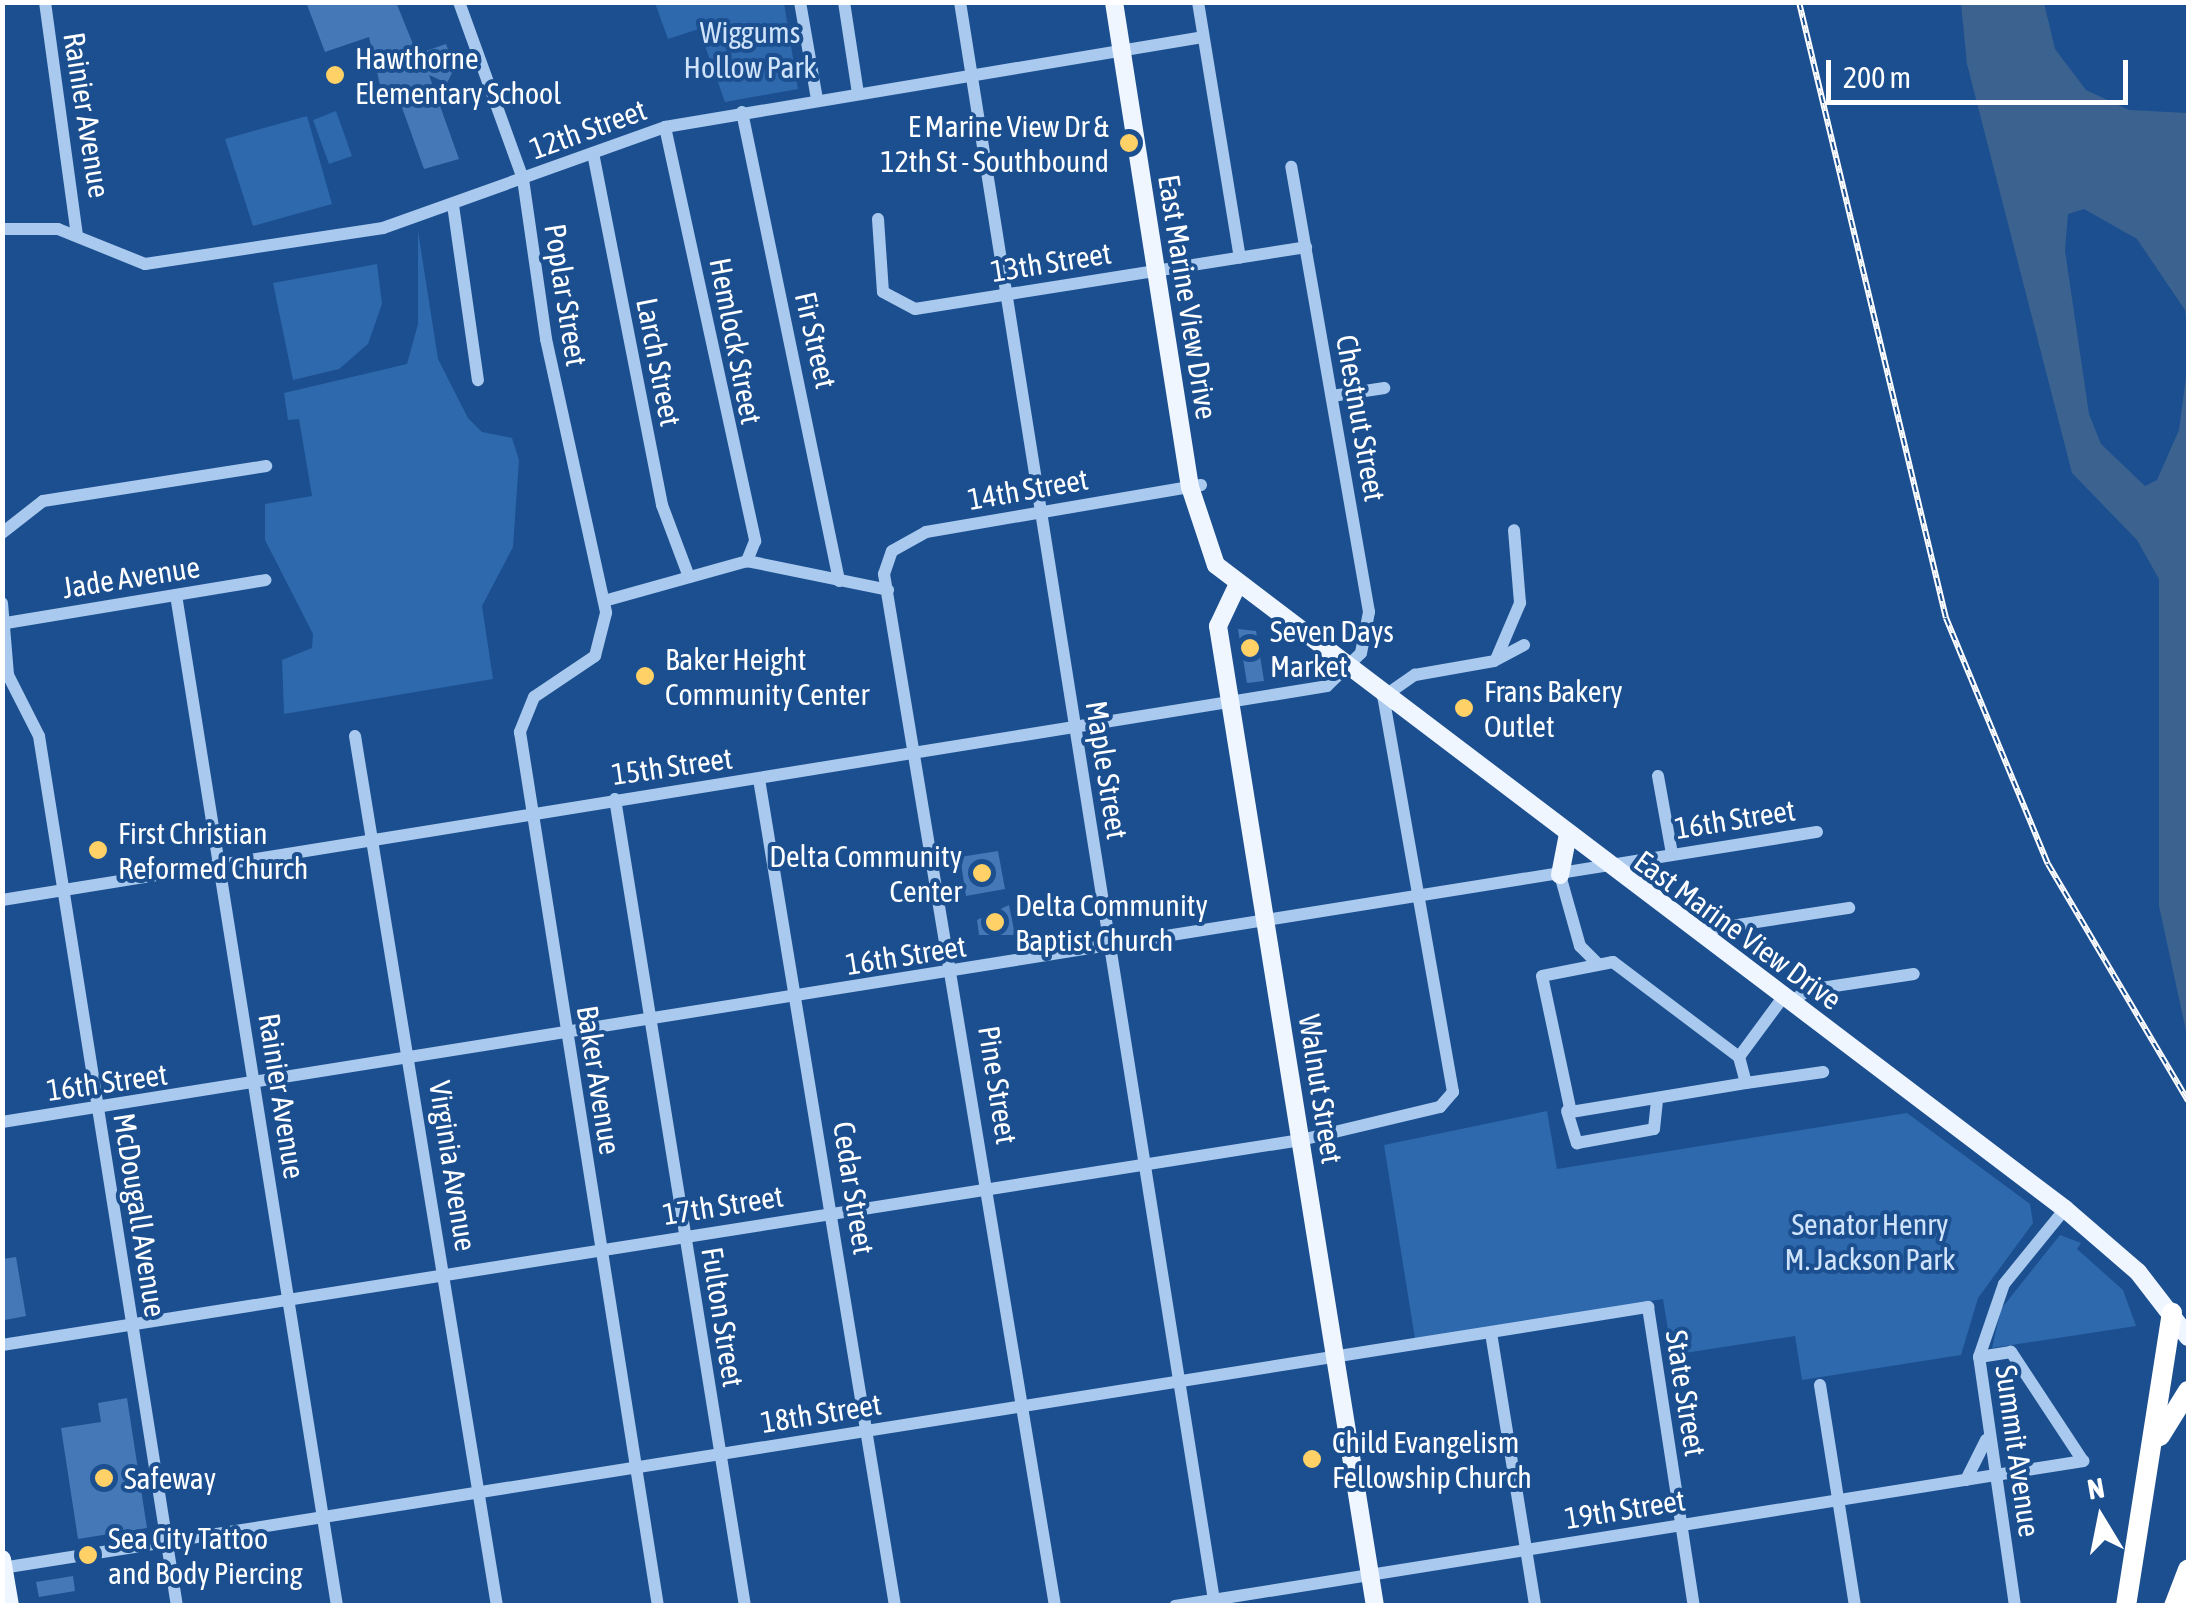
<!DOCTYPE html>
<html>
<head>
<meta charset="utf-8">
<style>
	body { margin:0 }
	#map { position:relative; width:2191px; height:1608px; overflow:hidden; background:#1b4f8f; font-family:"Asap Condensed",sans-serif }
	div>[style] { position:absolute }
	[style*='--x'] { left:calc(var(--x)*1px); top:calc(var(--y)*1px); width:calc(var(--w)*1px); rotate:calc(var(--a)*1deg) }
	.green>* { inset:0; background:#2e69ad }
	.water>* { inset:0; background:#3c6290 }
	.building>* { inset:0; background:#4478b7 }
	.minor>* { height:12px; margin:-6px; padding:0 6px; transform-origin:6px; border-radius:6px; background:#a9c9ee }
	.major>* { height:18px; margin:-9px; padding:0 9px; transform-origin:9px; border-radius:9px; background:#f0f6ff }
	.highway>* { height:20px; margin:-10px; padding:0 10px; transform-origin:10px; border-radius:10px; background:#fff }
	.rail>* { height:6px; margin-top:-3px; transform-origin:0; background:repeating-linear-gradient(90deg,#1b4f8f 0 8px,#fff 0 16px); box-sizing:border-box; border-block:2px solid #fff }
	.dots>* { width:28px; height:28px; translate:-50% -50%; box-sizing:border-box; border:5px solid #1b4f8f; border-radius:50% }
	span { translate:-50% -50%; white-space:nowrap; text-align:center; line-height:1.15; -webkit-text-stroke:8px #1b4f8f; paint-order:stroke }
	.park-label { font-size:30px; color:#cfe3fa }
	.poi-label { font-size:30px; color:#fff }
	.left { translate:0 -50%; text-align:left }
	.right { translate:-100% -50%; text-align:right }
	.street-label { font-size:30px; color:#fff }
	.frame { position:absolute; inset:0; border:5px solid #fff; pointer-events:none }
	.north { position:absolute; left:2051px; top:1468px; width:100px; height:100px; -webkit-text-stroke:8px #1b4f8f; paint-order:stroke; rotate:350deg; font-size:28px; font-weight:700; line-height:40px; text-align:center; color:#fff }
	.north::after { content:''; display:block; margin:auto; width:35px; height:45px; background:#fff; clip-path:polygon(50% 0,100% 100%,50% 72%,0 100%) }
	.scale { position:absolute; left:1826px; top:60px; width:302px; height:45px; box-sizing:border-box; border:5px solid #fff; border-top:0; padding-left:12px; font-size:30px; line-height:35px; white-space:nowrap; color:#fff; -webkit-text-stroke:8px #1b4f8f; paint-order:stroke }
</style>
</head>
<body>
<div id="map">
	<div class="green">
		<div style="clip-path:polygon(655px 3px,784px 3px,798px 89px,725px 102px,699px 29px,668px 39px)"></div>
		<div style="clip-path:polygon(336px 111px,352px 156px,329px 164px,313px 120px)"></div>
		<div style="clip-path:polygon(307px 116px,332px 204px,253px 226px,225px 139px)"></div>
		<div style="clip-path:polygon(418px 231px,438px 359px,468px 418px,482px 432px,512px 438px,519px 460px,513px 547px,482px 606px,493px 679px,284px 714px,282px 660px,312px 648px,313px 634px,265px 540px,265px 504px,312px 496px,299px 419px,288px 420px,284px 393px,407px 364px,418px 324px)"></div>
		<div style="clip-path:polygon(377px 264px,382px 304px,368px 344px,339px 369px,293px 380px,273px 283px)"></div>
		<div style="clip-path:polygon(1547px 1111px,1557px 1169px,1907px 1113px,2030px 1204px,2033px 1223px,1978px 1298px,1961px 1355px,1802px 1380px,1795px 1336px,1672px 1355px,1663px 1299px,1415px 1339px,1384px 1145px)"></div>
		<div style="clip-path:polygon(2060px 1235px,2081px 1243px,2077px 1249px,2123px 1290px,2136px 1326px,1992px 1348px,2001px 1309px)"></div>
	</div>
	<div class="water">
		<div style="clip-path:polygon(1961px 3px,2044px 3px,2055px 49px,2086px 90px,2129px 110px,2188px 113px,2188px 335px,2185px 310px,2137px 239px,2084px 209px,2068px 214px,2065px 251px,2089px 414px,2101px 444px,2145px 486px,2157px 480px,2179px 430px,2188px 362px,2188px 1040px,2159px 906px,2159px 579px,2137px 540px,2072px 473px,1967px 64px)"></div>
	</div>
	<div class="building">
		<div style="clip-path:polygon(306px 2px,396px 2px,417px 54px,446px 44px,455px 67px,447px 83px,429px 75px,459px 159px,424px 169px,400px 102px,385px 107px,369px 37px,325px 52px)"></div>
		<div style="clip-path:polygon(1238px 629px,1256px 631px,1264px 681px,1247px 683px)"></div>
		<div style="clip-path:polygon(998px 851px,1005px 889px,966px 896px,960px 857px)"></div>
		<div style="clip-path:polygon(1009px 905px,1015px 935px,979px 935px,977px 920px)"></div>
		<div style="clip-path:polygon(16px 1257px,26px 1316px,5px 1320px,2px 1259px)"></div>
		<div style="clip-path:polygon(127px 1398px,147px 1528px,78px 1539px,61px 1428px,101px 1422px,98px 1403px)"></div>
		<div style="clip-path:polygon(73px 1576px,75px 1591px,39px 1597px,36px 1582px)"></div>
	</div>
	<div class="minor">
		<div style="--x:45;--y:2;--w:236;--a:82.2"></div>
		<div style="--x:459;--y:2;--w:188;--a:70.1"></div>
		<div style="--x:523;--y:179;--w:162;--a:81.8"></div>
		<div style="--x:546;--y:339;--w:280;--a:77.6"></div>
		<div style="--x:606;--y:613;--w:44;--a:104.3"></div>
		<div style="--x:595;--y:656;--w:73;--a:146.1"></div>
		<div style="--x:534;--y:697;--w:38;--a:112"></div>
		<div style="--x:520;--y:732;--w:885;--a:81.03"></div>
		<div style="--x:800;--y:2;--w:98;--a:80.1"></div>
		<div style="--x:844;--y:2;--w:92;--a:81.3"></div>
		<div style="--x:960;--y:2;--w:1624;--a:80.97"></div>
		<div style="--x:1198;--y:2;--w:259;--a:80.7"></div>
		<div style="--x:742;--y:112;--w:479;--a:78.3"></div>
		<div style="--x:665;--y:127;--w:424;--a:77.7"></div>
		<div style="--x:755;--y:541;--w:22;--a:112"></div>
		<div style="--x:593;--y:153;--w:359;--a:78.9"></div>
		<div style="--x:662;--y:505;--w:77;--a:69.4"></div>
		<div style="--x:453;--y:205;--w:177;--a:81.9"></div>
		<div style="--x:878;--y:219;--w:73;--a:86.1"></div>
		<div style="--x:883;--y:292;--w:36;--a:28"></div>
		<div style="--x:915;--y:309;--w:396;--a:-9"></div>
		<div style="--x:2;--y:229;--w:56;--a:0"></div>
		<div style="--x:58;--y:229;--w:94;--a:21.9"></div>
		<div style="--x:145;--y:264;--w:241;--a:-8.6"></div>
		<div style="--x:383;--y:228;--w:300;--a:-19.7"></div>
		<div style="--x:665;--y:127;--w:545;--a:-9.5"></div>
		<div style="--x:1332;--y:396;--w:53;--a:-8.7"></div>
		<div style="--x:2;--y:533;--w:52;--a:-38"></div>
		<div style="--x:43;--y:501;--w:226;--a:-8.9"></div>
		<div style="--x:176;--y:595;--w:1024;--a:80.95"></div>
		<div style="--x:604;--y:601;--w:148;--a:-15.6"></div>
		<div style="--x:747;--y:561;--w:144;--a:11.6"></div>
		<div style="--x:2;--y:603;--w:72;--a:85.2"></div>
		<div style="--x:8;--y:675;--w:68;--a:63.1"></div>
		<div style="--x:39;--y:736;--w:881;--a:80.99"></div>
		<div style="--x:6;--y:623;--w:263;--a:-9.4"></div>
		<div style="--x:1497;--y:657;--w:59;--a:-66.9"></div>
		<div style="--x:1520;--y:603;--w:73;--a:-94.7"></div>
		<div style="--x:355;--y:736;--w:882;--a:80.73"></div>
		<div style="--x:1658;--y:776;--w:79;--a:79.8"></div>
		<div style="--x:759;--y:779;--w:838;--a:80.66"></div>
		<div style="--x:615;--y:799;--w:817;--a:80.85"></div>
		<div style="--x:1560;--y:875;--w:74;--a:74.3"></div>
		<div style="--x:1580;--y:946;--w:24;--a:45"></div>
		<div style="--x:2;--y:900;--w:1342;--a:-9.17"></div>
		<div style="--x:1327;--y:686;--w:47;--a:-44.1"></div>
		<div style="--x:1361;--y:653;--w:42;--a:-79"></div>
		<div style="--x:1369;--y:612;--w:452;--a:-99.9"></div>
		<div style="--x:1698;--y:931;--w:153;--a:-8.7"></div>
		<div style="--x:1791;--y:1002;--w:21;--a:-35"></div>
		<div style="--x:1808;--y:990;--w:107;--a:-8.6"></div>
		<div style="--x:1739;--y:1057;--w:158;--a:-143"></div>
		<div style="--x:1613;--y:962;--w:72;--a:168.8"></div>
		<div style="--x:1542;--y:976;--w:139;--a:78"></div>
		<div style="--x:1571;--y:1112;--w:177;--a:-9.4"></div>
		<div style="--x:1746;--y:1083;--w:27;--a:-105"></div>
		<div style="--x:1739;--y:1057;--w:76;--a:-53.6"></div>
		<div style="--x:1746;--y:1083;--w:78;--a:-8.1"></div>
		<div style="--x:1567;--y:1111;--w:34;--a:73"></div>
		<div style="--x:1577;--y:1143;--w:78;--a:-10.3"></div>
		<div style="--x:1654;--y:1129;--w:31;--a:-84"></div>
		<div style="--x:2;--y:1122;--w:1838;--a:-9.08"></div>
		<div style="--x:1491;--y:1333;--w:277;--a:80.8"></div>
		<div style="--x:2;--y:1345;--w:1315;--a:-8.97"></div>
		<div style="--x:1301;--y:1140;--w:143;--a:-13.4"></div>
		<div style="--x:1440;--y:1107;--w:20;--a:-49"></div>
		<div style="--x:1453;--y:1092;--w:401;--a:-100"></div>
		<div style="--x:1383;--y:697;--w:39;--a:-35"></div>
		<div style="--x:1415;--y:675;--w:80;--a:-10"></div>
		<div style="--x:1494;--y:661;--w:34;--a:-28"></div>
		<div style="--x:1820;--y:1385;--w:224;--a:81"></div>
		<div style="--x:1966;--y:1480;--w:45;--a:-63.4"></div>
		<div style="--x:2;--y:1568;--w:1667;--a:-9.01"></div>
		<div style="--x:1648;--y:1307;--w:303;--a:81.3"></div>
		<div style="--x:1055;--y:1606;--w:1046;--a:-99.41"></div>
		<div style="--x:884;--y:574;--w:24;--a:-71"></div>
		<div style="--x:892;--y:551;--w:39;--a:-29"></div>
		<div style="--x:926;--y:532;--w:279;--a:-9.7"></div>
		<div style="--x:1175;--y:1606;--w:920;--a:-9.07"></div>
		<div style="--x:2083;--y:1461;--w:131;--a:-123.4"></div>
		<div style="--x:2011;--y:1352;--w:32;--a:171"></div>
		<div style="--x:2015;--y:1606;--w:252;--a:-98.2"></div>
		<div style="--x:1979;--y:1357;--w:77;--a:-71.1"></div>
		<div style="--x:2004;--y:1284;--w:97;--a:-50.9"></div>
	</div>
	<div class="major">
		<div style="--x:1114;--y:2;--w:491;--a:81.1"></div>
		<div style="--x:1190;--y:487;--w:82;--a:71.6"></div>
		<div style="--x:1216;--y:565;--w:1066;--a:37.18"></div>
		<div style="--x:2065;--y:1209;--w:96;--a:40.8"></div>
		<div style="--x:2138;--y:1272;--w:82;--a:52.4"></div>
		<div style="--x:1236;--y:588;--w:42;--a:115.3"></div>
		<div style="--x:1218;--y:626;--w:992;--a:80.9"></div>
		<div style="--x:1560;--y:875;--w:38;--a:-79"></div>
		<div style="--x:2;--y:1559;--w:48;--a:80.3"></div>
	</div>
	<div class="highway">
		<div style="--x:2160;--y:1436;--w:53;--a:-58.1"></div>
		<div style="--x:2126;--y:1606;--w:297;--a:-81.1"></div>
		<div style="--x:2174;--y:1606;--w:39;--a:-69"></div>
	</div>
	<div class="rail">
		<div style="--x:1799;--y:2;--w:633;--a:76.58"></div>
		<div style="--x:1946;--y:618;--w:266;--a:67.5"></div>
		<div style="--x:2048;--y:864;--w:275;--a:59.4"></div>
	</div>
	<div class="dots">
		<div style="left:335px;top:75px;background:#ffd166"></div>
		<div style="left:1129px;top:143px;background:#ffd166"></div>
		<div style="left:1250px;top:648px;background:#ffd166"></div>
		<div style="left:645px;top:676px;background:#ffd166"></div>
		<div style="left:1464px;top:708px;background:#ffd166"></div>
		<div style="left:98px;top:850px;background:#ffd166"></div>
		<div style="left:982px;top:873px;background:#ffd166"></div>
		<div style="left:995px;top:922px;background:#ffd166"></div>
		<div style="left:1312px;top:1459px;background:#ffd166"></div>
		<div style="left:104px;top:1478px;background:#ffd166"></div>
		<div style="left:88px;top:1555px;background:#ffd166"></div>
	</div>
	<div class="park-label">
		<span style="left:750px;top:49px">Wiggums<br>Hollow Park</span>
		<span style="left:1870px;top:1241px">Senator Henry<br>M. Jackson Park</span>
	</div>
	<div class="poi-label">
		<span class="left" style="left:355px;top:75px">Hawthorne<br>Elementary School</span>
		<span class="right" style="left:1109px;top:143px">E Marine View Dr &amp;<br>12th St - Southbound</span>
		<span class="left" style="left:1270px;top:648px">Seven Days<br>Market</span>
		<span class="left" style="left:665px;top:676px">Baker Height<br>Community Center</span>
		<span class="left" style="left:1484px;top:708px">Frans Bakery<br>Outlet</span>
		<span class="left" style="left:118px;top:850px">First Christian<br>Reformed Church</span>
		<span class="right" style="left:962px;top:873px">Delta Community<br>Center</span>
		<span class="left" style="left:1015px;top:922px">Delta Community<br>Baptist Church</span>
		<span class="left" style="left:1332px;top:1459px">Child Evangelism<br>Fellowship Church</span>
		<span class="left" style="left:124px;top:1478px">Safeway</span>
		<span class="left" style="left:108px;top:1555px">Sea City Tattoo<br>and Body Piercing</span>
	</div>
	<div class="street-label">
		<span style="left:87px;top:115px;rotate:81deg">Rainier Avenue</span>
		<span style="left:588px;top:129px;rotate:-20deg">12th Street</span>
		<span style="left:1051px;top:262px;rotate:-9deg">13th Street</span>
		<span style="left:566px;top:295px;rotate:81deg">Poplar Street</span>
		<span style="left:1188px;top:297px;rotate:81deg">East Marine View Drive</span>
		<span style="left:816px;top:340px;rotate:77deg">Fir Street</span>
		<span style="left:736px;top:341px;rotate:79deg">Hemlock Street</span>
		<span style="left:659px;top:362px;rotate:79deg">Larch Street</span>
		<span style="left:1361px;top:418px;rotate:80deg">Chestnut Street</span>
		<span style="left:1028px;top:489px;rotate:-10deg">14th Street</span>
		<span style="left:131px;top:577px;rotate:-9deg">Jade Avenue</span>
		<span style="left:672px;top:766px;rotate:-8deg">15th Street</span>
		<span style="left:1107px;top:770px;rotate:81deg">Maple Street</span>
		<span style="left:1735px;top:819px;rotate:-9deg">16th Street</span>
		<span style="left:1738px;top:930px;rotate:36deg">East Marine View Drive</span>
		<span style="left:906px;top:955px;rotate:-9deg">16th Street</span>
		<span style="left:599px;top:1080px;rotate:81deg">Baker Avenue</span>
		<span style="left:107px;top:1082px;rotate:-8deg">16th Street</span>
		<span style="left:998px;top:1085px;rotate:81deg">Pine Street</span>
		<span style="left:1321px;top:1089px;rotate:81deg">Walnut Street</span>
		<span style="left:282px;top:1096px;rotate:81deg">Rainier Avenue</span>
		<span style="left:453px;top:1166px;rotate:81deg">Virginia Avenue</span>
		<span style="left:854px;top:1188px;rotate:81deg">Cedar Street</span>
		<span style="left:723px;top:1205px;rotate:-9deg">17th Street</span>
		<span style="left:140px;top:1215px;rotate:81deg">McDougall Avenue</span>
		<span style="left:723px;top:1317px;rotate:81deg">Fulton Street</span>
		<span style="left:1686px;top:1393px;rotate:81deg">State Street</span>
		<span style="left:821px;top:1413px;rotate:-9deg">18th Street</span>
		<span style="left:2018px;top:1451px;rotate:82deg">Summit Avenue</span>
		<span style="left:1625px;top:1509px;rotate:-9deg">19th Street</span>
	</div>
	<div class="frame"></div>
	<div class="north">N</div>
	<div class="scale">200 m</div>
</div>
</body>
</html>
